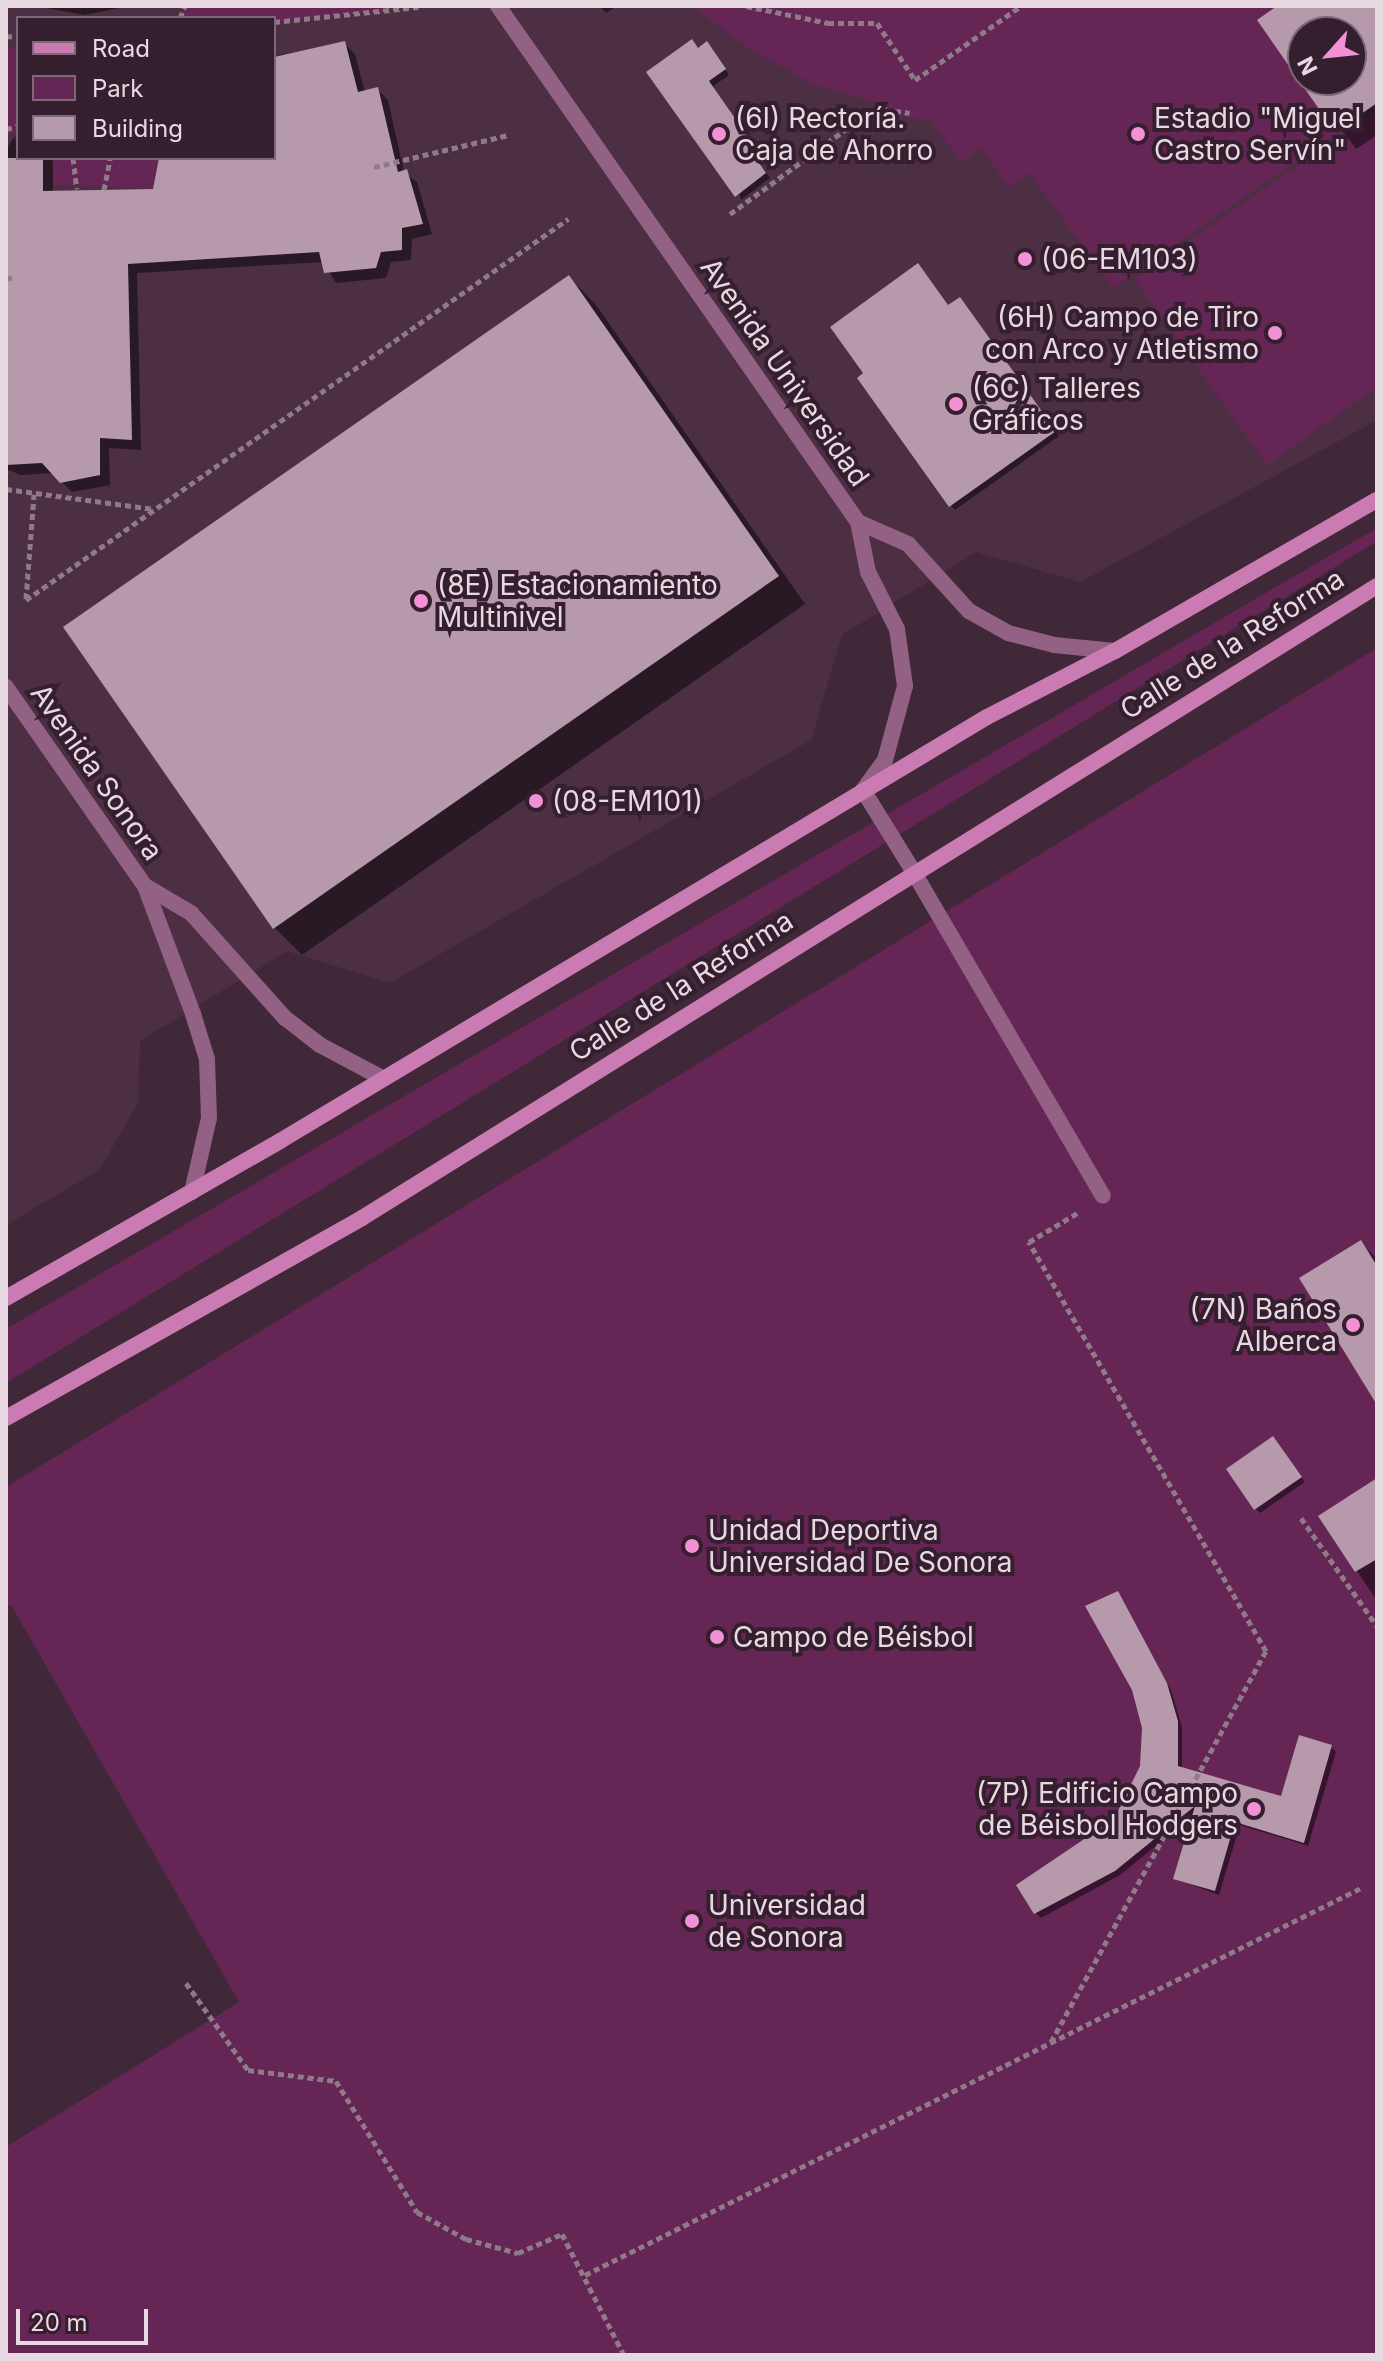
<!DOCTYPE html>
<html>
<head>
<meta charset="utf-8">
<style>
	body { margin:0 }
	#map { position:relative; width:1383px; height:2361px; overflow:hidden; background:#402838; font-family:Inter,sans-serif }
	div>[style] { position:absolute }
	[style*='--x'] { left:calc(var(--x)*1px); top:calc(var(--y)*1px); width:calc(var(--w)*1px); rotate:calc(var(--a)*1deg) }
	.built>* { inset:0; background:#4d2f44 }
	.green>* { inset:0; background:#652655 }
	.shadow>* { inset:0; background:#0007 }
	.building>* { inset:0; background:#b799ac }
	.path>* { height:5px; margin-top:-2.5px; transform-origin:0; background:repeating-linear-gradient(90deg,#8f7b88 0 6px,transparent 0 10px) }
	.service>* { height:16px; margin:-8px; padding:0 8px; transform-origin:8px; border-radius:8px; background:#936183 }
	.minor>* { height:16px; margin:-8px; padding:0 8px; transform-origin:8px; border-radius:8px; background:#936183 }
	.secondary>* { height:16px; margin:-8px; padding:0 8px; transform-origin:8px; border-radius:8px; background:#c97bb2 }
	.dots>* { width:22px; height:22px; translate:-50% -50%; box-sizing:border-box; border:4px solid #351e2e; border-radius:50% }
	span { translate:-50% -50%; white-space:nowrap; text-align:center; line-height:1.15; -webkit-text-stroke:8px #351e2e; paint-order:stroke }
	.poi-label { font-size:28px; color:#e8d8e2 }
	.left { translate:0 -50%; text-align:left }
	.right { translate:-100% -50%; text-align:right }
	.street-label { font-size:28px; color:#e8d8e2 }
	.frame { position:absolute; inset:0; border:8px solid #e8d8e2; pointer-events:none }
	.legend { position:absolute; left:16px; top:16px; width:260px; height:144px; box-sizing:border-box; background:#351e2e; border:2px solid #7d6876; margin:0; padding:10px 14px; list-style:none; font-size:24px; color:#e8d8e2 }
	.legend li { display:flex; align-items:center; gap:16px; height:40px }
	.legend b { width:40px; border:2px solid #7d6876 }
	.north { position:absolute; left:1287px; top:16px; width:80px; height:80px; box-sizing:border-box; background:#351e2e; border:2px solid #7d6876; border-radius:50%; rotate:243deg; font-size:22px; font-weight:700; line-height:32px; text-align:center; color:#e8d8e2 }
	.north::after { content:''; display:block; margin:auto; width:28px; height:36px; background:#f391d6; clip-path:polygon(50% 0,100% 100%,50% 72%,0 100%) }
	.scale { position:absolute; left:16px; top:2309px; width:132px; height:36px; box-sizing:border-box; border:4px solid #e8d8e2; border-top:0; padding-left:10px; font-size:24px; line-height:28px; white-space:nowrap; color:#e8d8e2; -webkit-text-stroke:6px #351e2e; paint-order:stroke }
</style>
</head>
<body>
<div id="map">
	<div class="built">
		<div style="clip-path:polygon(evenodd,6px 6px,1377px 6px,1377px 420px,1080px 582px,976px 552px,842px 635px,811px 740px,390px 983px,287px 951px,140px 1041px,138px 1104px,99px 1170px,6px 1225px,6px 6px,18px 18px,274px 18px,274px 158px,18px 158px,18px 18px,6px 6px,1303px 32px,1351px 32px,1351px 80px,1303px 80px,1303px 32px)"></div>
	</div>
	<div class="green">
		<div style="clip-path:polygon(185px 6px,386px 6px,389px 11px,274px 22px,180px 18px)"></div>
		<div style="clip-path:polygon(evenodd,692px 6px,1377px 6px,1377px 105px,1113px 288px,1030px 173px,1009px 187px,981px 148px,961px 162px,931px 120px,878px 115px,873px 101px,815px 85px,751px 50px,692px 6px,1303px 32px,1351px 32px,1351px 80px,1303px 80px,1303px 32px)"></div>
		<div style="clip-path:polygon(6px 48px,18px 48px,18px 129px,6px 138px)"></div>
		<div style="clip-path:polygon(1377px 111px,1377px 387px,1267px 465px,1134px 279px)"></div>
		<div style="clip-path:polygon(51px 158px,160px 158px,163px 189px,53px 185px)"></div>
		<div style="clip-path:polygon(1377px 528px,1377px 541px,6px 1383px,6px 1329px)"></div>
		<div style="clip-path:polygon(1377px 648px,1377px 2355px,6px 2355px,6px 2147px,239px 2002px,11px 1605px,6px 1607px,6px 1487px)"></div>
	</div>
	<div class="shadow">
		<div style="clip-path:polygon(35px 6px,130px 6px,84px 15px)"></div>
		<div style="clip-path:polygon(600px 6px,617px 6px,606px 13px)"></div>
		<div style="clip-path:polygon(evenodd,1281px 6px,1377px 6px,1377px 135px,1356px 149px,1260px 21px,1281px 6px,1303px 32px,1351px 32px,1351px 80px,1303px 80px,1303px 32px)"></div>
		<div style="clip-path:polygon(344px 43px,355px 54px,365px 92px,377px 89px,388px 100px,404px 172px,417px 182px,432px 234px,412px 239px,411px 260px,391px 262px,386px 278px,336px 283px,323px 262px,137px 273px,141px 450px,109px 448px,110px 485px,72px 492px,53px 473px,21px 475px,6px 469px,6px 149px,15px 136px,18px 158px,53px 159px,53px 193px,155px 191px,166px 158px,274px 158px,274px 56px)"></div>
		<div style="clip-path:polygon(711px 48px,729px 75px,712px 87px,763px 159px,758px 162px,770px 178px,741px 200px,698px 50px)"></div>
		<div style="clip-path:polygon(569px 277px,596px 305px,805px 604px,302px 955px,274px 927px)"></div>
		<div style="clip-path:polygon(964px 304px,1059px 436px,955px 510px,950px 505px)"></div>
		<div style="clip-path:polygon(1360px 1242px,1377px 1259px,1377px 1393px)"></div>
		<div style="clip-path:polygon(1273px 1438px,1305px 1482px,1260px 1513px,1256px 1509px)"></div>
		<div style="clip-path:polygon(1377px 1480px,1377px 1601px,1321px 1517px)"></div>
		<div style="clip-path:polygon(1118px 1594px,1171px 1690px,1182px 1727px,1182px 1769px,1283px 1798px,1331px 1747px,1336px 1752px,1308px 1846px,1240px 1825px,1219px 1895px,1176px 1879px,1194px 1815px,1120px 1875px,1041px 1918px,1036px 1913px,1116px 1820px,1142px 1767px,1144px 1728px)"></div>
	</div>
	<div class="building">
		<div style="clip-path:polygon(evenodd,1277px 6px,1377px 6px,1377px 103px,1335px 132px,1257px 20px,1277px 6px,1303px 32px,1351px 32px,1351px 80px,1303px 80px,1303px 32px)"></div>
		<div style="clip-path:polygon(692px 39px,698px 48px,707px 41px,726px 69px,709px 81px,760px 154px,755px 157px,766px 173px,735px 197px,646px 72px)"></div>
		<div style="clip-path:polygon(345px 41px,358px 92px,378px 87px,398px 172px,407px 169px,423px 224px,402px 228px,402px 250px,381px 252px,376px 268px,324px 273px,319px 252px,128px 264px,132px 440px,100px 438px,100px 475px,60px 483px,42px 463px,6px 465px,6px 158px,43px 158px,43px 191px,153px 189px,159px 158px,274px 158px,274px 57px)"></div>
		<div style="clip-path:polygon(918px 263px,948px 305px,960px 297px,1056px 431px,949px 507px,857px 378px,863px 373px,830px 327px)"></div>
		<div style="clip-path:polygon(569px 275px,779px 576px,273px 929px,63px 627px)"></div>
		<div style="clip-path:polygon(1361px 1240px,1377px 1266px,1377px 1405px,1299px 1278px)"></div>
		<div style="clip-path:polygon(1273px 1436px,1302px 1477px,1254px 1510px,1226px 1469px)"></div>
		<div style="clip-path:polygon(1377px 1478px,1377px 1559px,1355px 1572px,1318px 1516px)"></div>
		<div style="clip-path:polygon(1118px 1591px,1167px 1683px,1178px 1721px,1178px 1766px,1281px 1796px,1299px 1735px,1332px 1745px,1304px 1843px,1235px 1822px,1215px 1891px,1173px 1879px,1195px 1806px,1115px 1871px,1034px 1914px,1016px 1885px,1114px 1819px,1140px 1766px,1142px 1728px,1132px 1690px,1085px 1606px)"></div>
	</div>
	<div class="path">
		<div style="--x:746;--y:6;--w:84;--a:11.7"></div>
		<div style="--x:828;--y:23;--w:49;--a:0"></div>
		<div style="--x:877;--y:23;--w:69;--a:56.3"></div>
		<div style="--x:915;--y:80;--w:129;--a:-34.9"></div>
		<div style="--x:180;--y:18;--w:13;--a:-67"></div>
		<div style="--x:274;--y:22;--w:145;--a:-5.9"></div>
		<div style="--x:6;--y:36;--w:12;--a:5"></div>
		<div style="--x:6;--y:129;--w:12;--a:-14"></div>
		<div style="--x:73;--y:158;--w:31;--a:83"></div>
		<div style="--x:374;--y:167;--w:138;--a:-13.4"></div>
		<div style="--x:104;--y:190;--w:33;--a:-79"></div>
		<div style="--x:730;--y:214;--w:180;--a:-36.2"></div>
		<div style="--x:875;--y:108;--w:35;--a:8"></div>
		<div style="--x:6;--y:279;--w:7;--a:-16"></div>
		<div style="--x:6;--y:489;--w:149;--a:7.7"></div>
		<div style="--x:26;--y:599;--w:105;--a:-85.6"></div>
		<div style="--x:26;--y:600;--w:663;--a:-35.11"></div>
		<div style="--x:1301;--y:1518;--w:132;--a:54.9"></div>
		<div style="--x:186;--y:1983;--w:107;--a:54.5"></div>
		<div style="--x:248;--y:2070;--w:89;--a:7.1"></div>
		<div style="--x:336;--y:2081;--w:154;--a:58.3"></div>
		<div style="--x:417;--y:2212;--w:56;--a:28.9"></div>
		<div style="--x:466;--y:2239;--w:54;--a:15.1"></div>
		<div style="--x:518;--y:2253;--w:48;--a:-23.4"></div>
		<div style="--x:562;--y:2234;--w:136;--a:62.9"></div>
		<div style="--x:1051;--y:2042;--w:446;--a:-61.2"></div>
		<div style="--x:1266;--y:1651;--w:473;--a:-120.1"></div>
		<div style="--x:1029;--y:1242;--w:58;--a:-31"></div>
		<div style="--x:585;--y:2275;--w:869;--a:-26.51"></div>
	</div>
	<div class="service">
		<div style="--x:498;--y:6;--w:629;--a:55.1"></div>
		<div style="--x:858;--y:522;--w:55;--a:23.7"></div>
		<div style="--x:908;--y:544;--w:91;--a:47.7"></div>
		<div style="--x:969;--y:611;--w:45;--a:29.4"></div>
		<div style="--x:1008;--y:633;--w:48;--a:14.6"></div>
		<div style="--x:1054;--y:645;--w:61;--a:5.6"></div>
		<div style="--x:858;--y:522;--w:51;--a:78.7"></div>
		<div style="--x:868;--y:572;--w:64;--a:63"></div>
		<div style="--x:897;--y:629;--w:58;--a:82"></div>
		<div style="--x:905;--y:686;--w:77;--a:105.1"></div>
		<div style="--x:885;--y:760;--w:37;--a:126"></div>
		<div style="--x:863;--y:790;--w:95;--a:58.3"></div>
		<div style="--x:6;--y:687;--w:243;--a:55.1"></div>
		<div style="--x:145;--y:886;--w:137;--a:69.4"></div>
		<div style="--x:193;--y:1014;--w:47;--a:72.7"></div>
		<div style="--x:207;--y:1059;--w:59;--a:88.1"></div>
		<div style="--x:209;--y:1118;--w:76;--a:102.9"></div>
		<div style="--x:145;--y:886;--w:53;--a:30.4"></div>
		<div style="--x:191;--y:913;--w:141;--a:48.2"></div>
		<div style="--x:285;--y:1018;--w:44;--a:37.6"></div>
		<div style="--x:320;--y:1045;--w:70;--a:28"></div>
	</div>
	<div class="minor">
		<div style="--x:913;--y:871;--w:376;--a:59.7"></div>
	</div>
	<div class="secondary">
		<div style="--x:6;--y:1298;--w:316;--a:-29.8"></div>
		<div style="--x:280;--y:1141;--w:824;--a:-30.95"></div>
		<div style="--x:987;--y:717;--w:144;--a:-27.3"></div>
		<div style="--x:1115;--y:651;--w:302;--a:-30"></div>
		<div style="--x:6;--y:1418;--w:408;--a:-29.3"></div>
		<div style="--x:362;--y:1218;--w:1196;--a:-31.91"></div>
	</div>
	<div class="dots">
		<div style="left:719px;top:134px;background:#f391d6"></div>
		<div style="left:1138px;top:134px;background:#f391d6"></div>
		<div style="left:1025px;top:259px;background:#f391d6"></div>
		<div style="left:1275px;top:333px;background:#f391d6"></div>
		<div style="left:956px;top:404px;background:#f391d6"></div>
		<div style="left:421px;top:601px;background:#f391d6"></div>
		<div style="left:536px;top:801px;background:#f391d6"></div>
		<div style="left:1353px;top:1325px;background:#f391d6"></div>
		<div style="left:692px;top:1546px;background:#f391d6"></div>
		<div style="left:717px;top:1637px;background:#f391d6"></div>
		<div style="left:1254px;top:1809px;background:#f391d6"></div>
		<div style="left:692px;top:1921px;background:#f391d6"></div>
	</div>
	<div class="poi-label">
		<span class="left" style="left:735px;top:134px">(6I) Rectoría.<br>Caja de Ahorro</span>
		<span class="left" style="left:1154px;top:134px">Estadio "Miguel<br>Castro Servín"</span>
		<span class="left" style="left:1041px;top:259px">(06-EM103)</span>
		<span class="right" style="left:1259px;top:333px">(6H) Campo de Tiro<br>con Arco y Atletismo</span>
		<span class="left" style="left:972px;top:404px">(6C) Talleres<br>Gráficos</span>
		<span class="left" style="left:437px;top:601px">(8E) Estacionamiento<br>Multinivel</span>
		<span class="left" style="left:552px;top:801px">(08-EM101)</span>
		<span class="right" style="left:1337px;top:1325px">(7N) Baños<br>Alberca</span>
		<span class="left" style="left:708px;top:1546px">Unidad Deportiva<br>Universidad De Sonora</span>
		<span class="left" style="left:733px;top:1637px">Campo de Béisbol</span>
		<span class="right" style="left:1238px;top:1809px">(7P) Edificio Campo<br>de Béisbol Hodgers</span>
		<span class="left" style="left:708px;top:1921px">Universidad<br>de Sonora</span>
	</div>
	<div class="street-label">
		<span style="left:785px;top:372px;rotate:55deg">Avenida Universidad</span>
		<span style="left:1232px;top:644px;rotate:-32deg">Calle de la Reforma</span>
		<span style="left:97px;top:772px;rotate:55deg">Avenida Sonora</span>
		<span style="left:681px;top:986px;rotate:-32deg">Calle de la Reforma</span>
	</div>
	<div class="frame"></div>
	<ul class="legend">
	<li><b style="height:10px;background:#c97bb2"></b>Road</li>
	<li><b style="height:22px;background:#652655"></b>Park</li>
	<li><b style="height:22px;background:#b799ac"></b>Building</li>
	</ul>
	<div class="north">N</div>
	<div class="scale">20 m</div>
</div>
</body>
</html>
